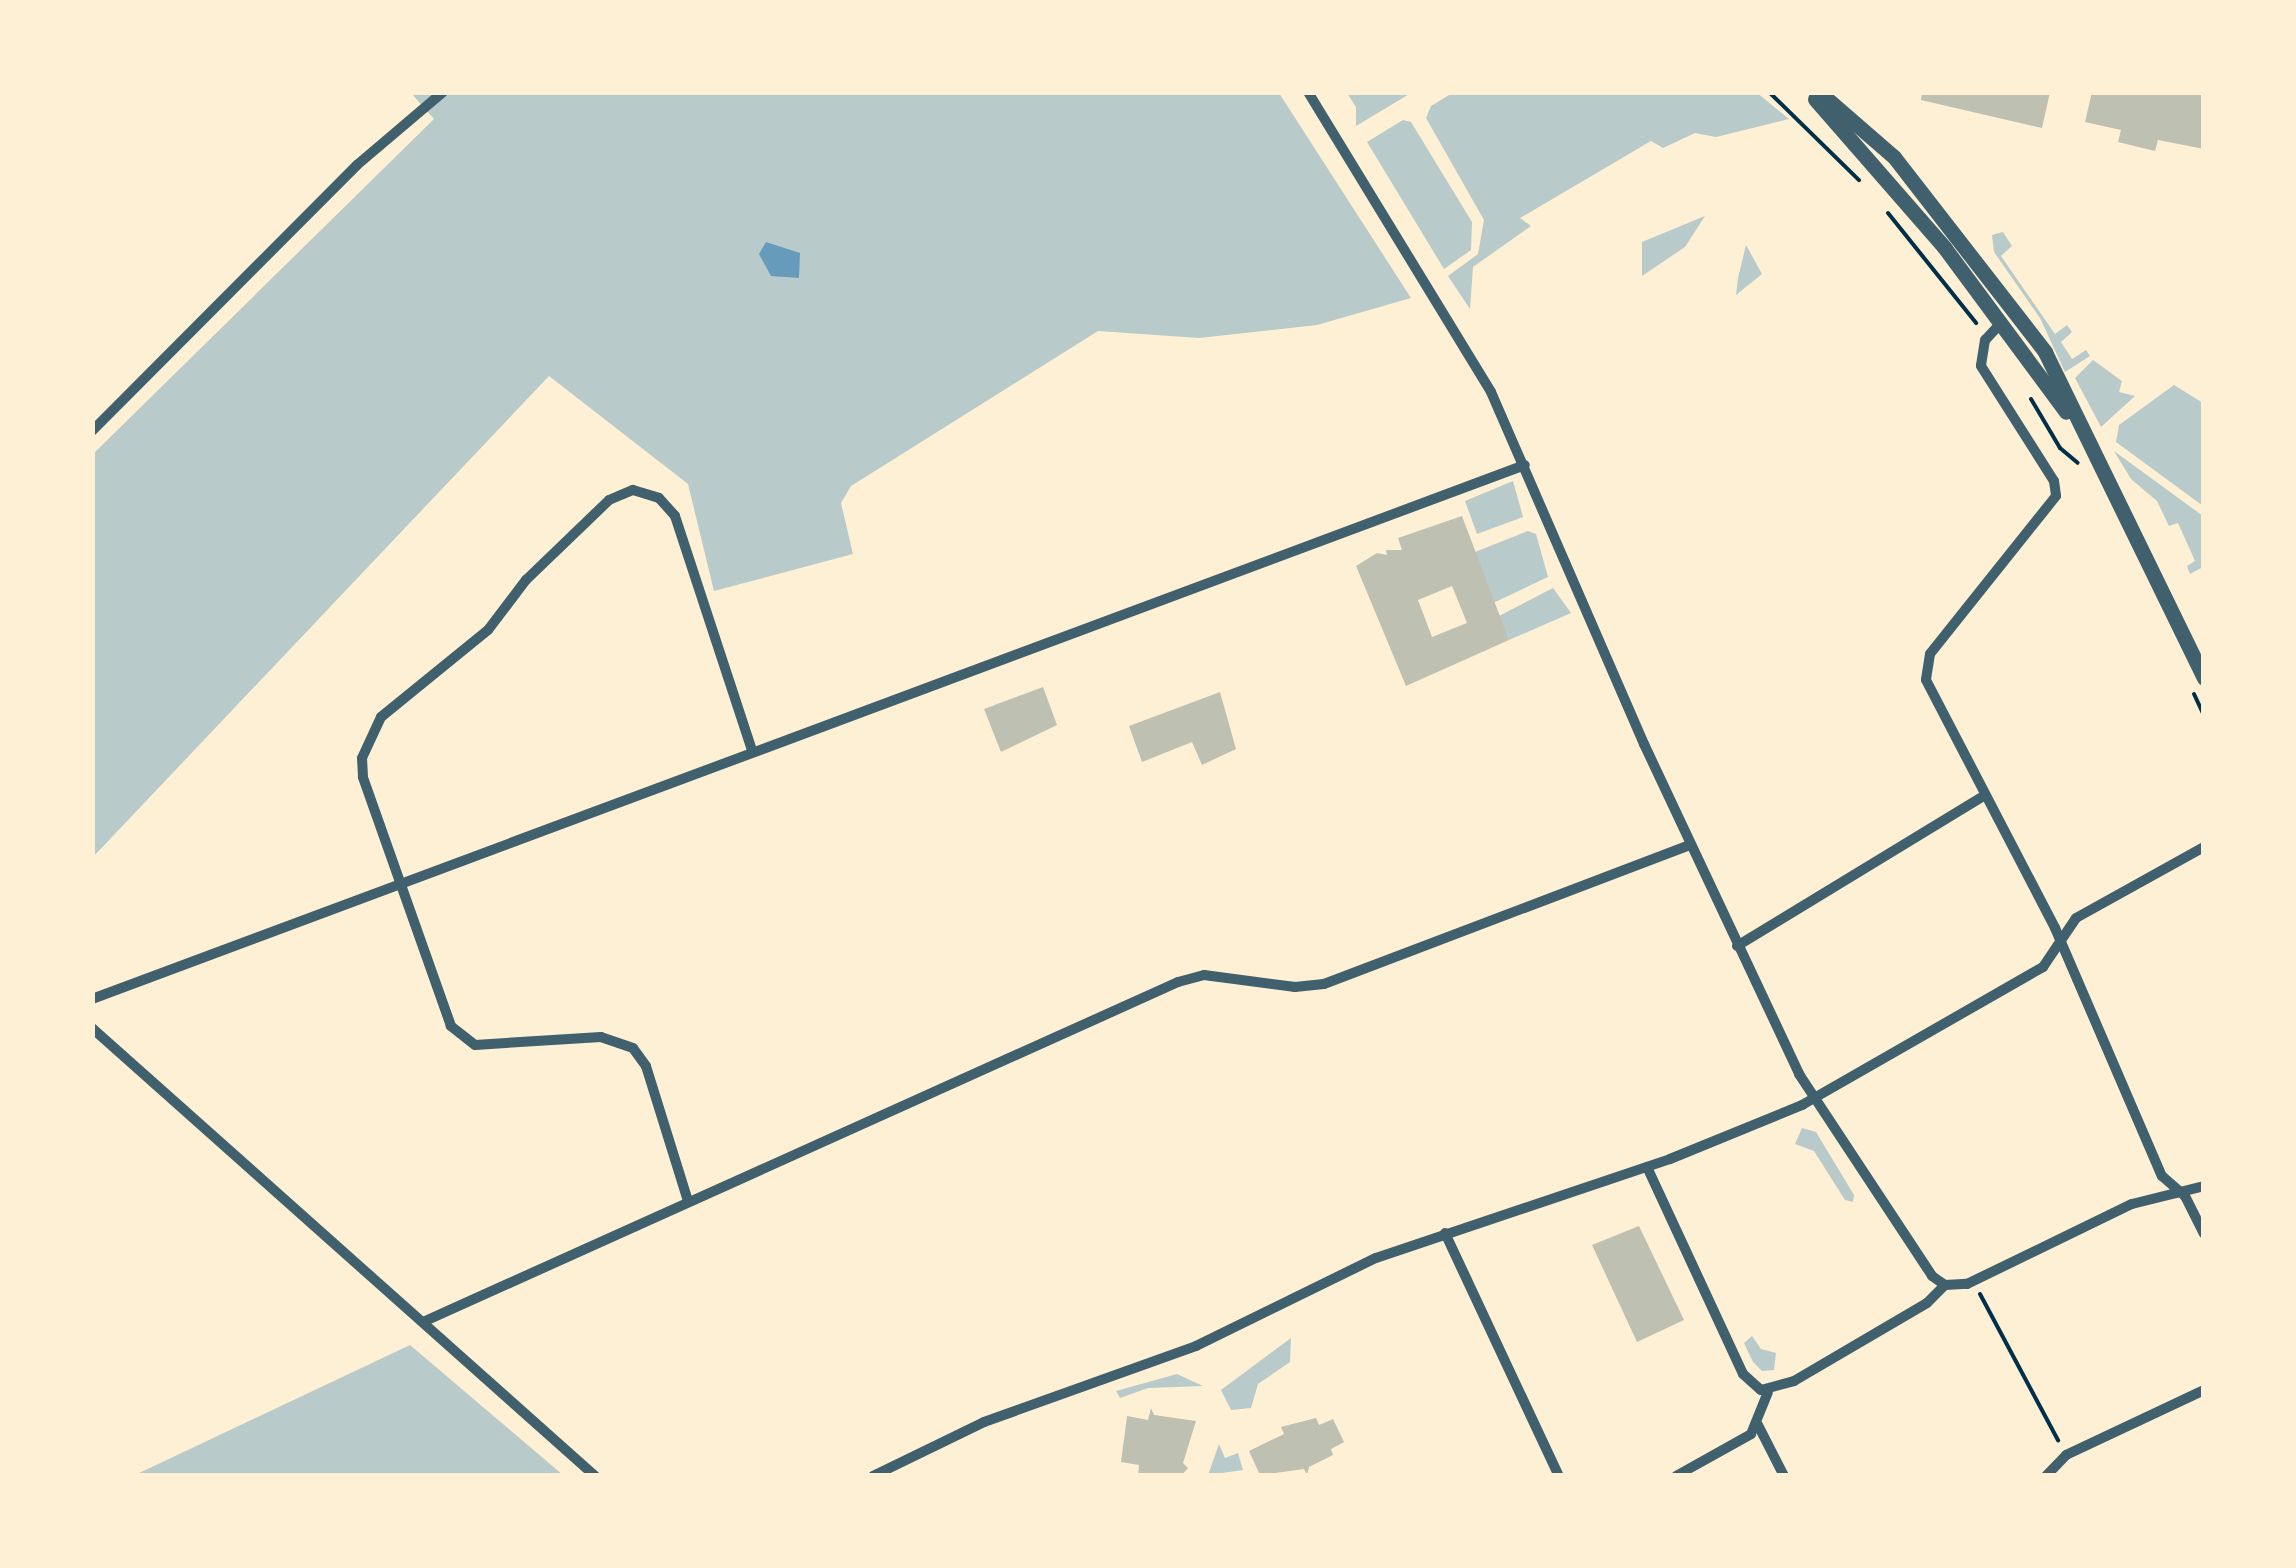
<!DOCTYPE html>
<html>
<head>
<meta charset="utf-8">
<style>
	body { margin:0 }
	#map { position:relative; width:2296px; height:1568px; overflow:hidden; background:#fdf0d5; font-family:Montserrat,sans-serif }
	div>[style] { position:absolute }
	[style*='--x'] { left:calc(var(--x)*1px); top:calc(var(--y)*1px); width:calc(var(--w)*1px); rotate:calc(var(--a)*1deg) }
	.green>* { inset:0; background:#b9caca }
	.water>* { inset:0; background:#669bbc }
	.building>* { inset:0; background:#bec0b2 }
	.path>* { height:4px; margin:-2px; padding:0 2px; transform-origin:2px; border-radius:2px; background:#003049 }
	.minor>* { height:10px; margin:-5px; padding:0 5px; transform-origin:5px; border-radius:5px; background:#3f606c }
	.tertiary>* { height:15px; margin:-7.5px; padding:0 7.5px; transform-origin:7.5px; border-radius:7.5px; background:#3f606c }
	span { translate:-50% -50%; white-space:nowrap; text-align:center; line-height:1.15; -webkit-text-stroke:10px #fdf0d5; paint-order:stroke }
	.frame { position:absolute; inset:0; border:95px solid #fdf0d5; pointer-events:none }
</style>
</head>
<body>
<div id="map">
	<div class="green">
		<div style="clip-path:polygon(1756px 92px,1789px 119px,1716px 137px,1695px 133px,1663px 148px,1651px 141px,1520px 218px,1531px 226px,1473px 267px,1470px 309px,1448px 276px,1478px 254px,1484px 220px,1426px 118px,1431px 106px,1454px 92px)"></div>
		<div style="clip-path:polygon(411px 93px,1279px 93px,1411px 298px,1317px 325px,1199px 338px,1098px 331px,851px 486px,841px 503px,853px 554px,714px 591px,688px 484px,549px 376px,93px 857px,92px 455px,434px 119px)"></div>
		<div style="clip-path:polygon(1347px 93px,1411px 93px,1356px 126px,1356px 107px)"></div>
		<div style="clip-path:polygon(1403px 120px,1411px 122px,1472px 222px,1471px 250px,1444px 269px,1367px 142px)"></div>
		<div style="clip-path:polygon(1705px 216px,1685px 247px,1642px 276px,1642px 242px)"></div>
		<div style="clip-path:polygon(2003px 232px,2012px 246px,2001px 256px,2055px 334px,2067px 325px,2072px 332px,2061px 342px,2072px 359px,2086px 350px,2090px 356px,2065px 372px,2040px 318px,1994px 252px,1992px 235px)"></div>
		<div style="clip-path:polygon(1746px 245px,1762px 274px,1736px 295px,1738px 278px)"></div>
		<div style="clip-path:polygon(2093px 360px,2122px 381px,2119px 392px,2135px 396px,2101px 427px,2075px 378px)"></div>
		<div style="clip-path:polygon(2174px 385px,2203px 403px,2203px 506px,2116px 442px,2119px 425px)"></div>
		<div style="clip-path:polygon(2114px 451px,2203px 516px,2203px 567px,2190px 574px,2187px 566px,2195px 561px,2178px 523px,2169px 526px,2157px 501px,2131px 479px)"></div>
		<div style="clip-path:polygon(1513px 481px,1523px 517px,1477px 534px,1465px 501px)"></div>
		<div style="clip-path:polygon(1528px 531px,1536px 534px,1548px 577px,1493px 603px,1475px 552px)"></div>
		<div style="clip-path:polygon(1553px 588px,1571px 613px,1509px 640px,1499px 616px)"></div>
		<div style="clip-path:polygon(1802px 1128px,1816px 1132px,1854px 1195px,1853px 1202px,1845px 1200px,1814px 1151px,1795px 1144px)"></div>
		<div style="clip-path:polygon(1752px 1336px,1761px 1349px,1776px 1353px,1774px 1370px,1762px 1371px,1753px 1362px,1744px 1343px)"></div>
		<div style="clip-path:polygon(1291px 1338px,1290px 1362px,1258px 1384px,1251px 1408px,1231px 1410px,1221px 1390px)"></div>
		<div style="clip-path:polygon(410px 1345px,563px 1475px,135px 1475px)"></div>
		<div style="clip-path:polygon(1177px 1374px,1203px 1386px,1148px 1388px,1120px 1398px,1116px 1391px)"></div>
		<div style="clip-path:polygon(1219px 1444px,1225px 1458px,1238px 1453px,1243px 1470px,1208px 1475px)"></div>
	</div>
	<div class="water">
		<div style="clip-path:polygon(766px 242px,800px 253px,799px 278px,771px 276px,759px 254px)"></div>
	</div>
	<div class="building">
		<div style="clip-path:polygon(1922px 92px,2050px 92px,2042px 128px,1921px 100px)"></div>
		<div style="clip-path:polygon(2092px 92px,2204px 92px,2204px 149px,2158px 140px,2155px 151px,2118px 142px,2121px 130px,2085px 122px)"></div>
		<div style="clip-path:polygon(evenodd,1462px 516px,1509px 640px,1406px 686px,1356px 566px,1377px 553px,1387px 555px,1386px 550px,1402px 550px,1398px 538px,1462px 516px,1452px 586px,1467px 623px,1432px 637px,1418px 600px,1452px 586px)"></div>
		<div style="clip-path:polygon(1043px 687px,1057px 725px,1001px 752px,984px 709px)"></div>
		<div style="clip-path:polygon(1220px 692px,1236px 749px,1202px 765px,1192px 742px,1142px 762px,1129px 726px)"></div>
		<div style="clip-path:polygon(1639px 1226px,1684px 1320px,1637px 1342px,1592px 1245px)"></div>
		<div style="clip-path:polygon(1151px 1408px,1154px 1415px,1196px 1421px,1183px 1463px,1188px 1468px,1181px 1476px,1138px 1476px,1139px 1465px,1121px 1462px,1127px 1416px,1148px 1420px)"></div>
		<div style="clip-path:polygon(1316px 1418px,1319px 1425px,1333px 1419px,1344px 1442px,1331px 1449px,1333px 1455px,1309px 1467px,1307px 1475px,1304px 1469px,1253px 1476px,1259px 1473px,1249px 1451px,1284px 1434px,1281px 1427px)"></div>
	</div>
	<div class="path">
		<div style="--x:1769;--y:92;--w:126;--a:44.4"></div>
		<div style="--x:1888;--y:213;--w:141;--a:51.3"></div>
		<div style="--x:2031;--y:399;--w:57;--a:59.4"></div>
		<div style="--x:2060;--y:448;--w:23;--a:40"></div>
		<div style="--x:2194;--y:694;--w:23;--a:65"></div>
		<div style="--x:1980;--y:1294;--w:166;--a:61.9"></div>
	</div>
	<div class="minor">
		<div style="--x:1308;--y:92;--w:351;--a:58.6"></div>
		<div style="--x:1491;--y:392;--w:384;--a:66.5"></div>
		<div style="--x:1644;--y:744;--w:365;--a:64.8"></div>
		<div style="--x:1799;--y:1074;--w:242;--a:56.6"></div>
		<div style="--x:1932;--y:1276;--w:16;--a:35"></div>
		<div style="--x:1945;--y:1285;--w:22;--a:-3"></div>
		<div style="--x:1967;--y:1284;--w:183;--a:-25.9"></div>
		<div style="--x:2132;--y:1204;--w:74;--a:-14"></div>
		<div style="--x:2002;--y:322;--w:25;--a:133"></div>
		<div style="--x:1985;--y:340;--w:26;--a:99"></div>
		<div style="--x:1981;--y:366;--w:136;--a:57.6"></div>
		<div style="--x:2054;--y:481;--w:15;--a:82"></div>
		<div style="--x:2056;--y:496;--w:202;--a:128.6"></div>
		<div style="--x:1930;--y:654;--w:26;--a:99"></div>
		<div style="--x:1926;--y:680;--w:280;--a:62.5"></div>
		<div style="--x:2055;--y:928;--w:270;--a:66.7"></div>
		<div style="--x:2162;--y:1176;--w:30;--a:41"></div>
		<div style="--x:2185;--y:1196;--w:42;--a:63.4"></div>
		<div style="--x:92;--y:431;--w:375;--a:-45.1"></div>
		<div style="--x:357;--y:165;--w:113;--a:-40.3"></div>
		<div style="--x:1737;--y:946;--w:290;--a:-31.3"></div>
		<div style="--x:92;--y:999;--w:1529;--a:-20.44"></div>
		<div style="--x:92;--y:1028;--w:674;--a:41.69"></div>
		<div style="--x:1647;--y:1167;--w:228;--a:65.1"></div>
		<div style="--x:1743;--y:1374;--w:24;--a:42"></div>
		<div style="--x:1761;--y:1390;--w:34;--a:-15"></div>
		<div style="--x:1794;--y:1381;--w:154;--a:-30.4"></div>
		<div style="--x:1927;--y:1303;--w:25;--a:-45"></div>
		<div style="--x:688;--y:1201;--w:141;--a:-107.3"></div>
		<div style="--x:646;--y:1066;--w:22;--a:-126"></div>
		<div style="--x:633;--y:1048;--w:34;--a:-161"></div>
		<div style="--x:601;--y:1037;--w:126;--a:176.4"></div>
		<div style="--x:475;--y:1045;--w:31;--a:-142"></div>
		<div style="--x:451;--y:1026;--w:264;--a:-109.5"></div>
		<div style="--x:363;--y:777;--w:19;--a:-93"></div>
		<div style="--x:362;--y:758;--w:45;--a:-65.1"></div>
		<div style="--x:381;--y:717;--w:138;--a:-39.1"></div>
		<div style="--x:488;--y:630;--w:63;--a:-52.8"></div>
		<div style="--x:526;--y:580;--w:115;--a:-43.9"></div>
		<div style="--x:609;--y:500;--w:26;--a:-23"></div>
		<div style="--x:633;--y:490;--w:27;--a:17"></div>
		<div style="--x:659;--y:498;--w:24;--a:48"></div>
		<div style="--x:675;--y:516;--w:246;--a:71.8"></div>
		<div style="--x:1445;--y:1233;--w:268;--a:64.9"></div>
		<div style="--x:423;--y:1322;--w:828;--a:-24.24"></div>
		<div style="--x:1178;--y:982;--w:27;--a:-15"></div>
		<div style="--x:1204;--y:975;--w:92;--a:7.5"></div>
		<div style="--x:1295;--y:987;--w:29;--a:-6"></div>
		<div style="--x:1324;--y:984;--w:392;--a:-20.8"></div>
		<div style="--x:1758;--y:1425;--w:57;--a:63"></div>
		<div style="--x:873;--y:1476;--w:123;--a:-25.9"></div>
		<div style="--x:984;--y:1422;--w:225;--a:-19.7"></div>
		<div style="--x:1196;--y:1346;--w:200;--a:-26.1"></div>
		<div style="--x:1376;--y:1258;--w:310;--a:-18.6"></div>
		<div style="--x:1670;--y:1159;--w:143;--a:-22.2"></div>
		<div style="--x:1802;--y:1105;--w:278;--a:-29.8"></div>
		<div style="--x:2043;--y:967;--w:59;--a:-56"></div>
		<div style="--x:2076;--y:918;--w:146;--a:-29"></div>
		<div style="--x:1676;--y:1476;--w:86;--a:-29.2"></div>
		<div style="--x:1751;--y:1434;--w:45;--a:-68"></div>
		<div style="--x:2046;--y:1476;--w:29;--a:-46"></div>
		<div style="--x:2066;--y:1455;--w:153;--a:-25.2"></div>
	</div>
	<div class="tertiary">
		<div style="--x:1819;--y:92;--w:99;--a:40.9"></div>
		<div style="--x:1894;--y:157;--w:247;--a:52.2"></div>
		<div style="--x:2045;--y:352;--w:363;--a:64"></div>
		<div style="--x:1815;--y:99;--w:196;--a:48.9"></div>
		<div style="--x:1944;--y:247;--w:205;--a:53.5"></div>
	</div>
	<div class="frame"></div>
</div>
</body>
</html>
